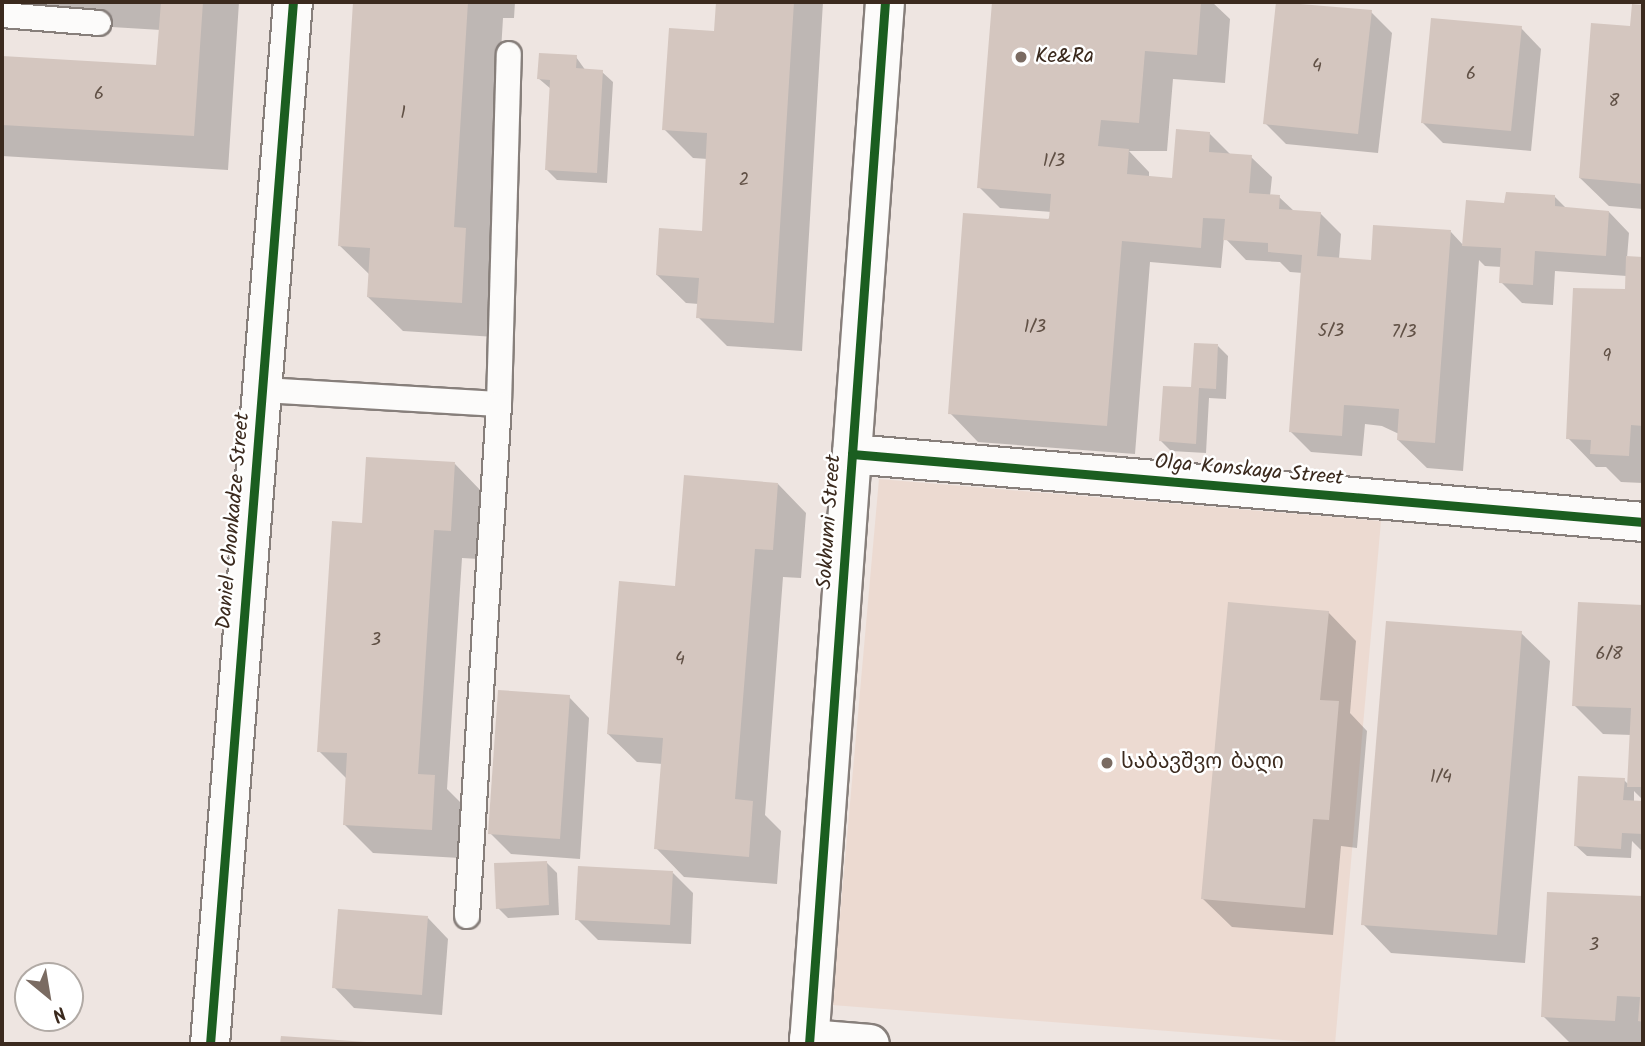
<!DOCTYPE html>
<html>
<head>
<meta charset="utf-8">
<style>
	body { margin:0 }
	#map { position:relative; width:1645px; height:1046px; overflow:hidden; background:#eee5e1; font-family:Kalam,"Noto Sans Georgian",sans-serif }
	div>[style] { position:absolute }
	[style*='--x'] { left:calc(var(--x)*1px); top:calc(var(--y)*1px); width:calc(var(--w)*1px); rotate:calc(var(--a)*1deg) }
	.built>* { inset:0; background:#ecdad1 }
	.shadow>* { inset:0; background:#0003 }
	.building>* { inset:0; background:#d4c6bf }
	.roads { filter:drop-shadow(2px 0 #877f7b) drop-shadow(-2px 0 #877f7b) drop-shadow(0 2px #877f7b) drop-shadow(0 -2px #877f7b) }
	.lane>* { height:24px; margin:-12px; padding:0 12px; transform-origin:12px; border-radius:12px; background:#fcfbfa }
	.street>* { height:38px; margin:-19px; padding:0 19px; transform-origin:19px; border-radius:19px; background:#fcfbfa }
	.cycleway>* { height:9px; margin:-4.5px; padding:0 4.5px; transform-origin:4.5px; border-radius:4.5px; background:#1b5e20 }
	.dots>* { width:19px; height:19px; translate:-50% -50%; box-sizing:border-box; border:4px solid #fff; border-radius:50% }
	span { translate:-50% -50%; white-space:nowrap; text-align:center; line-height:1.15; -webkit-text-stroke:5px #fff; paint-order:stroke }
	.number-label { font-size:18px; color:#615146 }
	.number-label span { -webkit-text-stroke-width:0 }
	.poi-label { font-size:21px; color:#3b2a1e }
	.left { translate:0 -50%; text-align:left }
	.street-label { font-size:21px; color:#3b2a1e }
	.frame { position:absolute; inset:0; border:4px solid #3b2a1e; pointer-events:none }
	.north { position:absolute; left:14px; top:962px; width:70px; height:70px; box-sizing:border-box; background:#fff; border:2px solid #b1aaa5; border-radius:50%; rotate:150deg; font-size:19px; font-weight:700; line-height:28px; text-align:center; color:#3b2a1e }
	.north::after { content:''; display:block; margin:auto; width:24px; height:32px; background:#7a6b62; clip-path:polygon(50% 0,100% 100%,50% 72%,0 100%) }
</style>
</head>
<body>
<div id="map">
	<div class="built">
		<div style="clip-path:polygon(879px 479px,1381px 521px,1335px 1044px,832px 1005px)"></div>
	</div>
	<div class="shadow">
		<div style="clip-path:polygon(2px 2px,239px 2px,228px 170px,2px 156px,2px 58px,158px 67px,161px 30px,12px 21px,2px 11px)"></div>
		<div style="clip-path:polygon(354px 2px,515px 2px,514px 18px,503px 18px,489px 253px,500px 264px,495px 337px,403px 331px,368px 297px,370px 275px,339px 245px)"></div>
		<div style="clip-path:polygon(717px 2px,823px 2px,802px 351px,727px 346px,698px 317px,699px 304px,686px 303px,657px 275px,703px 232px,708px 159px,693px 158px,664px 129px,716px 33px)"></div>
		<div style="clip-path:polygon(994px 2px,1212px 2px,1230px 19px,1225px 83px,1173px 79px,1167px 151px,1129px 151px,1149px 172px,1149px 178px,1173px 180px,1209px 133px,1230px 154px,1251px 157px,1272px 177px,1270px 196px,1279px 197px,1294px 211px,1320px 213px,1341px 234px,1339px 259px,1372px 262px,1451px 232px,1464px 246px,1506px 205px,1555px 197px,1567px 209px,1609px 212px,1629px 233px,1627px 258px,1643px 259px,1643px 483px,1621px 482px,1606px 467px,1596px 467px,1568px 438px,1627px 291px,1627px 276px,1555px 271px,1553px 305px,1522px 303px,1501px 282px,1502px 267px,1485px 266px,1479px 260px,1463px 471px,1427px 468px,1398px 440px,1399px 434px,1382px 426px,1365px 424px,1362px 456px,1311px 452px,1291px 432px,1303px 273px,1290px 272px,1280px 262px,1246px 260px,1224px 237px,1221px 268px,1150px 262px,1135px 454px,978px 442px,950px 413px,1052px 212px,1000px 208px,979px 187px)"></div>
		<div style="clip-path:polygon(1634px 6px,1643px 6px,1643px 209px,1609px 206px,1580px 178px,1632px 27px)"></div>
		<div style="clip-path:polygon(1371px 12px,1392px 33px,1378px 153px,1286px 144px,1265px 123px)"></div>
		<div style="clip-path:polygon(1521px 28px,1541px 49px,1531px 151px,1443px 143px,1422px 122px)"></div>
		<div style="clip-path:polygon(576px 57px,586px 71px,602px 72px,613px 82px,607px 183px,557px 180px,546px 169px,551px 89px,538px 78px)"></div>
		<div style="clip-path:polygon(1218px 346px,1228px 356px,1226px 399px,1209px 398px,1206px 453px,1171px 451px,1161px 441px)"></div>
		<div style="clip-path:polygon(455px 464px,483px 493px,479px 559px,462px 558px,447px 789px,463px 805px,460px 858px,373px 853px,344px 824px,347px 779px,319px 751px,364px 525px)"></div>
		<div style="clip-path:polygon(778px 484px,806px 513px,801px 578px,783px 577px,765px 815px,781px 831px,777px 884px,684px 877px,656px 848px,663px 764px,637px 762px,608px 734px,677px 587px)"></div>
		<div style="clip-path:polygon(1579px 604px,1643px 606px,1643px 800px,1634px 791px,1634px 802px,1643px 802px,1643px 852px,1632px 841px,1631px 858px,1587px 856px,1576px 846px,1624px 780px,1629px 785px,1632px 735px,1603px 734px,1574px 705px)"></div>
		<div style="clip-path:polygon(1328px 612px,1356px 641px,1350px 713px,1367px 731px,1357px 848px,1341px 846px,1333px 935px,1232px 927px,1203px 899px)"></div>
		<div style="clip-path:polygon(1521px 633px,1550px 661px,1525px 963px,1391px 953px,1363px 924px)"></div>
		<div style="clip-path:polygon(569px 697px,589px 718px,580px 859px,511px 854px,490px 833px)"></div>
		<div style="clip-path:polygon(546px 862px,557px 873px,559px 915px,508px 918px,498px 908px)"></div>
		<div style="clip-path:polygon(673px 873px,693px 893px,691px 944px,598px 940px,577px 919px)"></div>
		<div style="clip-path:polygon(1549px 894px,1643px 898px,1643px 1044px,1571px 1044px,1543px 1016px)"></div>
		<div style="clip-path:polygon(428px 918px,448px 939px,442px 1015px,354px 1008px,334px 987px)"></div>
	</div>
	<div class="building">
		<div style="clip-path:polygon(161px 2px,203px 2px,194px 136px,2px 125px,2px 56px,156px 65px)"></div>
		<div style="clip-path:polygon(353px 2px,468px 2px,454px 227px,466px 228px,462px 303px,367px 297px,370px 248px,338px 246px)"></div>
		<div style="clip-path:polygon(716px 2px,794px 2px,774px 323px,696px 318px,699px 278px,656px 275px,659px 228px,702px 231px,707px 133px,662px 130px,669px 28px,714px 31px)"></div>
		<div style="clip-path:polygon(992px 2px,1201px 2px,1197px 55px,1145px 51px,1139px 123px,1101px 120px,1098px 146px,1129px 149px,1127px 174px,1172px 178px,1176px 129px,1210px 132px,1209px 152px,1252px 155px,1249px 193px,1280px 195px,1279px 209px,1321px 212px,1317px 256px,1371px 260px,1373px 225px,1451px 230px,1435px 443px,1397px 440px,1399px 409px,1360px 406px,1344px 405px,1342px 436px,1289px 432px,1302px 255px,1268px 252px,1268px 243px,1223px 240px,1225px 219px,1203px 218px,1201px 248px,1122px 241px,1107px 426px,948px 414px,963px 213px,1049px 219px,1051px 194px,977px 188px)"></div>
		<div style="clip-path:polygon(1276px 2px,1372px 10px,1358px 134px,1263px 124px)"></div>
		<div style="clip-path:polygon(1632px 4px,1643px 5px,1643px 184px,1579px 178px,1591px 23px,1630px 26px)"></div>
		<div style="clip-path:polygon(1431px 18px,1522px 26px,1511px 131px,1421px 123px)"></div>
		<div style="clip-path:polygon(539px 53px,577px 55px,576px 68px,603px 70px,597px 173px,545px 170px,550px 80px,537px 79px)"></div>
		<div style="clip-path:polygon(1506px 192px,1555px 195px,1555px 206px,1609px 211px,1606px 256px,1535px 251px,1533px 285px,1499px 283px,1501px 248px,1462px 246px,1466px 200px,1504px 203px)"></div>
		<div style="clip-path:polygon(1626px 256px,1643px 257px,1643px 426px,1631px 425px,1629px 456px,1590px 454px,1591px 440px,1566px 439px,1573px 288px,1625px 289px)"></div>
		<div style="clip-path:polygon(1194px 343px,1218px 344px,1216px 389px,1199px 388px,1196px 444px,1159px 441px,1163px 386px,1191px 387px)"></div>
		<div style="clip-path:polygon(366px 457px,455px 462px,451px 531px,434px 530px,418px 774px,435px 775px,432px 830px,343px 825px,347px 753px,317px 752px,332px 521px,362px 523px)"></div>
		<div style="clip-path:polygon(684px 475px,778px 483px,773px 550px,755px 549px,735px 799px,753px 801px,749px 857px,654px 849px,663px 738px,607px 734px,619px 581px,675px 586px)"></div>
		<div style="clip-path:polygon(1228px 602px,1329px 611px,1320px 700px,1339px 701px,1329px 820px,1313px 819px,1305px 908px,1201px 899px)"></div>
		<div style="clip-path:polygon(1578px 602px,1643px 605px,1643px 787px,1627px 787px,1631px 708px,1572px 706px)"></div>
		<div style="clip-path:polygon(1386px 621px,1522px 631px,1497px 935px,1361px 925px)"></div>
		<div style="clip-path:polygon(498px 690px,570px 695px,560px 839px,488px 834px)"></div>
		<div style="clip-path:polygon(1578px 776px,1625px 778px,1623px 800px,1643px 801px,1643px 834px,1622px 833px,1621px 849px,1574px 846px)"></div>
		<div style="clip-path:polygon(547px 861px,549px 905px,496px 909px,494px 863px)"></div>
		<div style="clip-path:polygon(578px 866px,673px 871px,670px 925px,575px 920px)"></div>
		<div style="clip-path:polygon(1547px 892px,1643px 896px,1643px 1022px,1638px 1021px,1640px 997px,1617px 996px,1615px 1021px,1541px 1017px)"></div>
		<div style="clip-path:polygon(338px 909px,428px 916px,422px 995px,332px 988px)"></div>
		<div style="clip-path:polygon(281px 1036px,366px 1042px,366px 1044px,280px 1044px)"></div>
	</div>
	<div class="roads">
		<div class="lane">
			<div style="--x:2;--y:15;--w:97;--a:4.7"></div>
			<div style="--x:263;--y:390;--w:236;--a:3.4"></div>
			<div style="--x:499;--y:404;--w:350;--a:-88.4"></div>
			<div style="--x:467;--y:916;--w:513;--a:-86.42"></div>
		</div>
		<div class="street">
			<div style="--x:852;--y:454;--w:794;--a:4.91"></div>
			<div style="--x:809;--y:1039;--w:61;--a:4.7"></div>
			<div style="--x:210;--y:1044;--w:1045;--a:-85.45"></div>
			<div style="--x:809;--y:1044;--w:1045;--a:-85.83"></div>
		</div>
	</div>
	<div class="cycleway">
		<div style="--x:852;--y:454;--w:794;--a:4.91"></div>
		<div style="--x:210;--y:1044;--w:1045;--a:-85.45"></div>
		<div style="--x:809;--y:1044;--w:1045;--a:-85.83"></div>
	</div>
	<div class="dots">
		<div style="left:1021px;top:57px;background:#7a6b62"></div>
		<div style="left:1107px;top:763px;background:#7a6b62"></div>
	</div>
	<div class="number-label">
		<span style="left:1317px;top:67px">4</span>
		<span style="left:1471px;top:75px">6</span>
		<span style="left:99px;top:95px">6</span>
		<span style="left:1614px;top:102px">8</span>
		<span style="left:403px;top:114px">1</span>
		<span style="left:1054px;top:162px">1/3</span>
		<span style="left:744px;top:181px">2</span>
		<span style="left:1035px;top:328px">1/3</span>
		<span style="left:1331px;top:332px">5/3</span>
		<span style="left:1404px;top:333px">7/3</span>
		<span style="left:1607px;top:357px">9</span>
		<span style="left:376px;top:641px">3</span>
		<span style="left:1609px;top:655px">6/8</span>
		<span style="left:680px;top:660px">4</span>
		<span style="left:1441px;top:778px">1/4</span>
		<span style="left:1594px;top:946px">3</span>
	</div>
	<div class="poi-label">
		<span class="left" style="left:1035px;top:57px">Ke&amp;Ra</span>
		<span class="left" style="left:1121px;top:763px">საბავშვო ბაღი</span>
	</div>
	<div class="street-label">
		<span style="left:1249px;top:471px;rotate:5deg">Olga Konskaya Street</span>
		<span style="left:234px;top:521px;rotate:-85deg">Daniel Chonkadze Street</span>
		<span style="left:830px;top:522px;rotate:-86deg">Sokhumi Street</span>
	</div>
	<div class="frame"></div>
	<div class="north">N</div>
</div>
</body>
</html>
